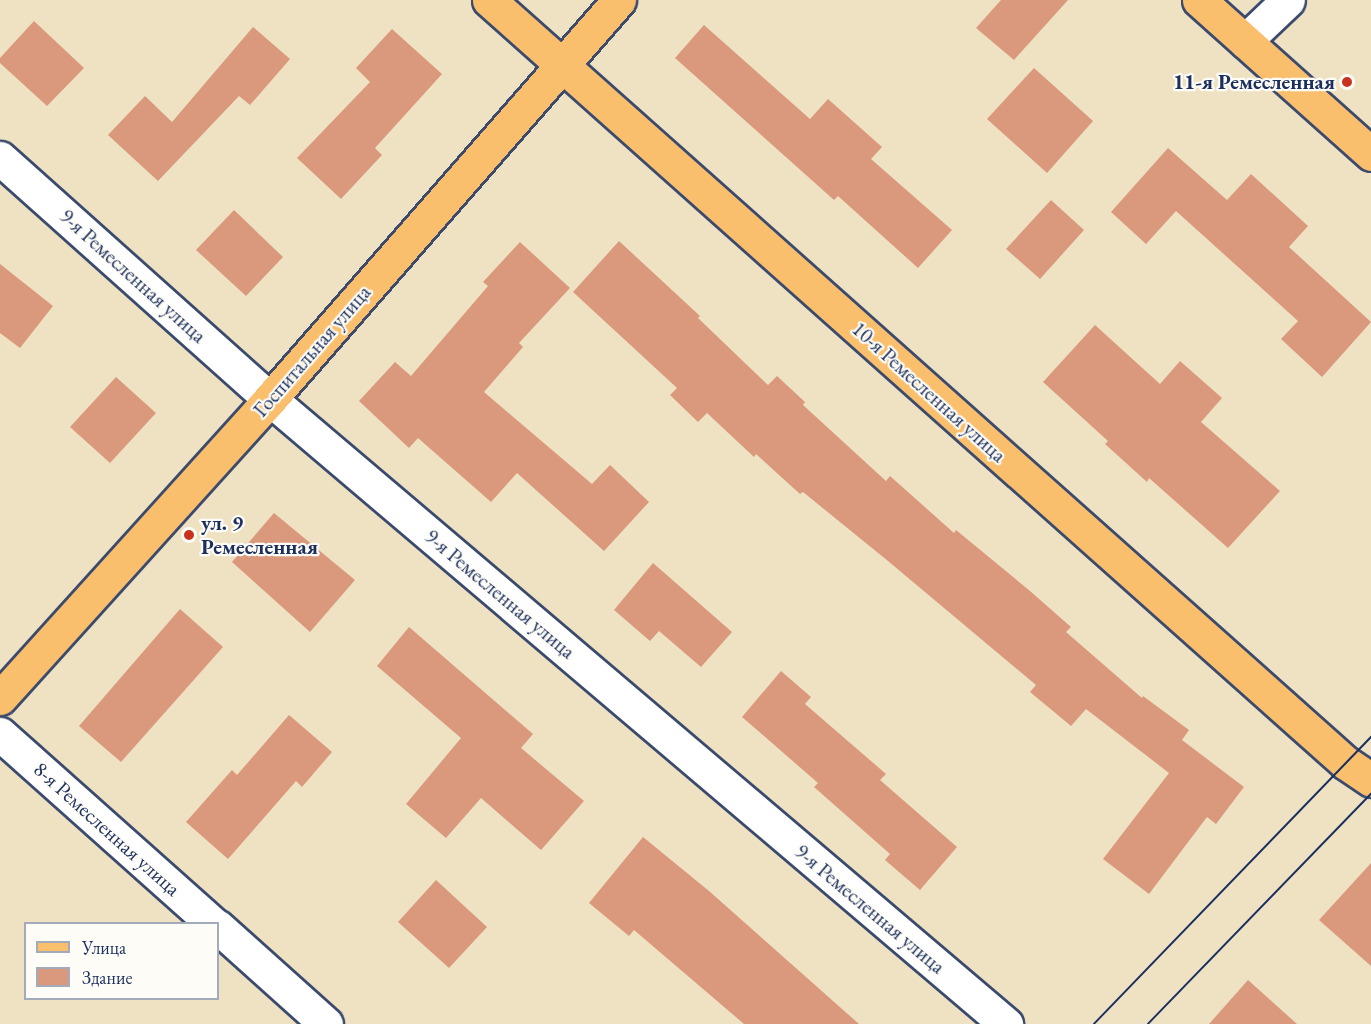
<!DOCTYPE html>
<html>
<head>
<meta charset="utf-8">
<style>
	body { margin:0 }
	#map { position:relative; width:1371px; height:1024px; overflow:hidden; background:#eee2c3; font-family:"EB Garamond",serif }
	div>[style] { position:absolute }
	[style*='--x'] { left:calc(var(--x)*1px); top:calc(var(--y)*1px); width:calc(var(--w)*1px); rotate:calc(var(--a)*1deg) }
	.building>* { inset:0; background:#da997c }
	.roads { filter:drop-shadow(2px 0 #3b4a6d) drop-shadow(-2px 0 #3b4a6d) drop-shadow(0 2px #3b4a6d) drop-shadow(0 -2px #3b4a6d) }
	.minor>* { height:33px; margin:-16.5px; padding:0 16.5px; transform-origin:16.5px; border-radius:16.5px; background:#fff }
	.major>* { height:33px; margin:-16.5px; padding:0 16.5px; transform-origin:16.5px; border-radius:16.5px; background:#f9bf6d }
	.tram>* { height:1.5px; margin:-0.75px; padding:0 0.75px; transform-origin:0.75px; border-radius:0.75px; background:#1b2f5e }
	.dots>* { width:16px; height:16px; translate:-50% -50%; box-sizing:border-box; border:3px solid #fdfcf7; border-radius:50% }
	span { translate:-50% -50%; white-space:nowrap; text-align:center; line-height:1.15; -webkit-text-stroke:4.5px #fdfcf7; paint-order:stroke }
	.poi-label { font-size:21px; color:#1b2f5e; font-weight:700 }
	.right { translate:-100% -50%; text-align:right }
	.left { translate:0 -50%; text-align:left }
	.street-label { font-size:21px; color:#1b2f5e }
	.legend { position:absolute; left:24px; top:922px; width:195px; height:78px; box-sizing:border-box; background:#fdfcf7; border:2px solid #a3aaba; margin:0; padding:8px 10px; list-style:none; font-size:18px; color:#1b2f5e }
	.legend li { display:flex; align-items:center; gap:12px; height:30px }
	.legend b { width:30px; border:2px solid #a3aaba }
</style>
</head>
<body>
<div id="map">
	<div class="building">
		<div style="clip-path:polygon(1001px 0,1068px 0,1014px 60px,976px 28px)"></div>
		<div style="clip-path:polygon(34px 21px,84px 68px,47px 106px,0 63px,0 58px)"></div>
		<div style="clip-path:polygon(704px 25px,810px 119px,828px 99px,882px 147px,871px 159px,952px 230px,918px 268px,838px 196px,834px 200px,675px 58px)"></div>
		<div style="clip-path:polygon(253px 27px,290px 59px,250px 105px,239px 96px,158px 181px,108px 135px,145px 96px,172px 122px)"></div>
		<div style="clip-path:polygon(392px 29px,442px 74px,375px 148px,382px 155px,341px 199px,297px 158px,370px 82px,356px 68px)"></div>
		<div style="clip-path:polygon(1034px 68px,1093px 121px,1047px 173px,987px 119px)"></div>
		<div style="clip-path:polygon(1168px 148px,1227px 200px,1251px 174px,1308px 226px,1289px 247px,1371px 322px,1322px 377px,1281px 339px,1298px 321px,1176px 211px,1146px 244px,1111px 212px)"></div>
		<div style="clip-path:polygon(1051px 200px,1084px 230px,1040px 279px,1006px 249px)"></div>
		<div style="clip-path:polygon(234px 210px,283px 257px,246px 296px,196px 250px)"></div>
		<div style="clip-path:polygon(619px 241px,700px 316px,698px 318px,768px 385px,777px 376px,805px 402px,803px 405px,886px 481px,890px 476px,954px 533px,956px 530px,1030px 591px,1071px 627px,1066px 632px,1142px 698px,1143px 696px,1189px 730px,1182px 740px,1244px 787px,1216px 824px,1207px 817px,1149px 894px,1103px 859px,1169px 773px,1086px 709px,1071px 726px,1030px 692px,1036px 685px,888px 561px,803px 492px,800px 494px,756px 454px,754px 457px,707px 413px,698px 422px,670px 395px,677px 388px,573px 292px)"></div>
		<div style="clip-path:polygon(520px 242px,570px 288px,519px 343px,523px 347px,484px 392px,592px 484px,610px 465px,649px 502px,604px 551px,517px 473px,491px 502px,418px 438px,409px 448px,359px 401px,395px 362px,411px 376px,488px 286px,483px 282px)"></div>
		<div style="clip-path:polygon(0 264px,53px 306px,20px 348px,0 333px)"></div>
		<div style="clip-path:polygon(1095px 325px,1160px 384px,1180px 361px,1222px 398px,1201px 422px,1280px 491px,1228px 548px,1149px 478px,1147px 482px,1105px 444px,1108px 441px,1043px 382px)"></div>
		<div style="clip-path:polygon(116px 377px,156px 413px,110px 463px,70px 427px)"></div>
		<div style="clip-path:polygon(274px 513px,355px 580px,310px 632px,232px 562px)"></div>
		<div style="clip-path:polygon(653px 563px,732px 632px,701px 667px,659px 631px,650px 641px,614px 610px)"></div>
		<div style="clip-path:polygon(180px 609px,223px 647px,121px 762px,79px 726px)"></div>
		<div style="clip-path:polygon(409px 627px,533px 734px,521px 748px,584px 801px,541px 850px,481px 798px,446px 838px,406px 804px,461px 738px,377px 666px)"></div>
		<div style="clip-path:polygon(781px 671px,811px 697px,805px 704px,886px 774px,880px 780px,957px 847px,920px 890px,885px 860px,890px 854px,814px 787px,818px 783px,742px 717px)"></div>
		<div style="clip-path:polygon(289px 715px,332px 752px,302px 787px,296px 781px,228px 859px,186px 822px,232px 770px,237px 775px)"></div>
		<div style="clip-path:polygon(643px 837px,709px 891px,859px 1024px,744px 1024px,634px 930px,629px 936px,589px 903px)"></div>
		<div style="clip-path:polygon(1371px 863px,1371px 966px,1319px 920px)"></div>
		<div style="clip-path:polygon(436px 880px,487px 927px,449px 968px,398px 922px)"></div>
		<div style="clip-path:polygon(1248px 980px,1297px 1024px,1209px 1024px)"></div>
	</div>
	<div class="roads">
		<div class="minor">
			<div style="--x:1245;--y:41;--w:59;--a:-43.6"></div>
			<div style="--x:0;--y:158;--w:362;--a:41.8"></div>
			<div style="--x:270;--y:399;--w:966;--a:40.34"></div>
			<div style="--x:0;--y:734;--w:285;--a:41.7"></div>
			<div style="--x:218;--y:927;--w:145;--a:41.9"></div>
		</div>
		<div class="major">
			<div style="--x:489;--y:0;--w:1147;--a:41.68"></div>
			<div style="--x:1346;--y:763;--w:30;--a:34"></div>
			<div style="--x:1199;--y:0;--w:231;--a:41.8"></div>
			<div style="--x:0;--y:698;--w:403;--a:-47.9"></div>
			<div style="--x:270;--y:399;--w:530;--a:-48.82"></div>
		</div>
	</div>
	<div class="tram">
		<div style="--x:1094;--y:1024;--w:399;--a:-46"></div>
		<div style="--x:1148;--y:1024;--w:320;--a:-45.9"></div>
	</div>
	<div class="dots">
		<div style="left:1347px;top:82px;background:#c8321e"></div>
		<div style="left:189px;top:535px;background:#c8321e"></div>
	</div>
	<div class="poi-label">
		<span class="right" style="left:1335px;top:82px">11-я Ремесленная</span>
		<span class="left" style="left:201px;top:535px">ул. 9<br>Ремесленная</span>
	</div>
	<div class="street-label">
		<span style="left:133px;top:276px;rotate:42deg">9-я Ремесленная улица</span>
		<span style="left:312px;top:351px;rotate:-49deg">Госпитальная улица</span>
		<span style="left:929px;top:392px;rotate:42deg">10-я Ремесленная улица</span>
		<span style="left:500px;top:594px;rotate:40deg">9-я Ремесленная улица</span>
		<span style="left:107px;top:829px;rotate:42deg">8-я Ремесленная улица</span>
		<span style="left:870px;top:909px;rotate:40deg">9-я Ремесленная улица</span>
	</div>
	<ul class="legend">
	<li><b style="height:8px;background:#f9bf6d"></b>Улица</li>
	<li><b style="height:16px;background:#da997c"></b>Здание</li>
	</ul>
</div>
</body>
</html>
